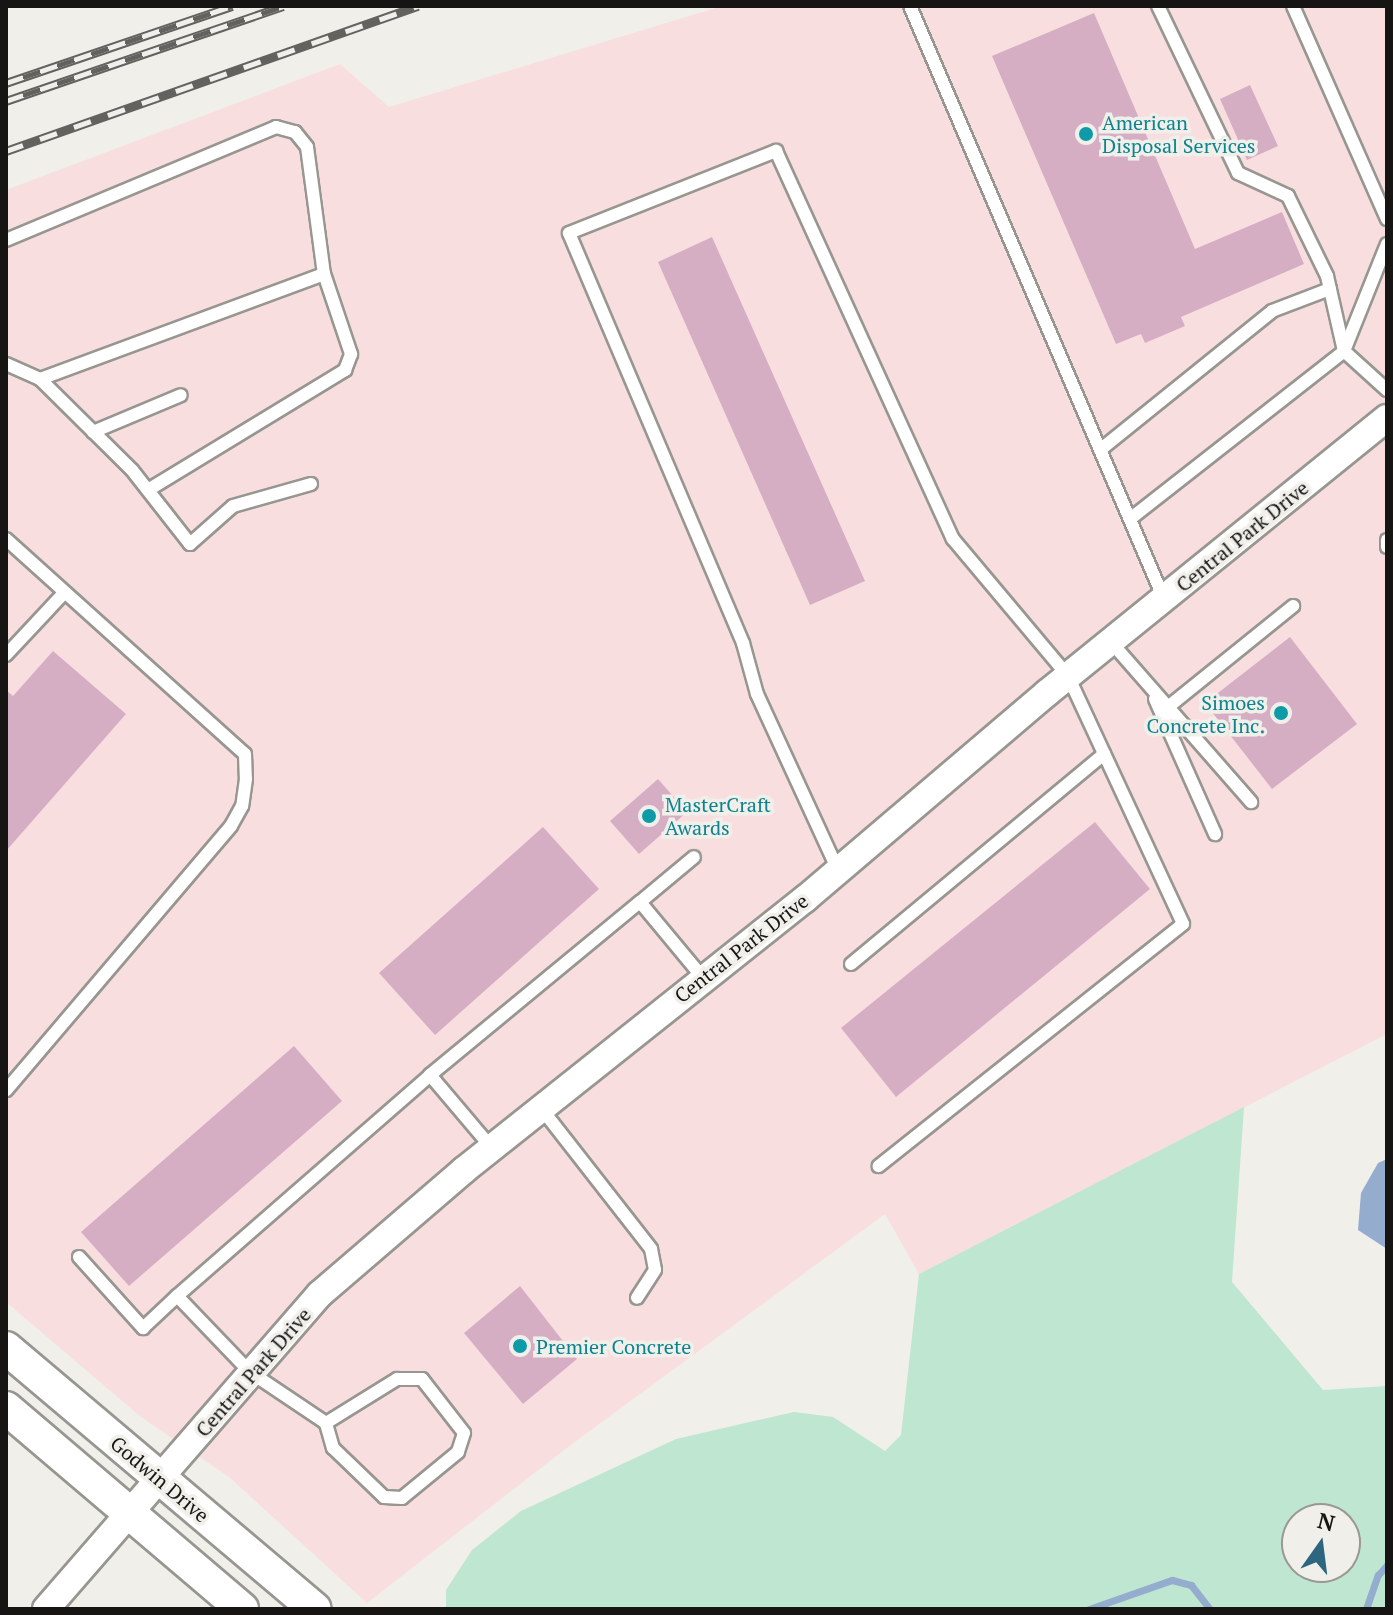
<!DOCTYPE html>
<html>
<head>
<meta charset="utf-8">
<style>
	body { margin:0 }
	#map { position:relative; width:1393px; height:1615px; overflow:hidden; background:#f1efea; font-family:"PT Serif",serif }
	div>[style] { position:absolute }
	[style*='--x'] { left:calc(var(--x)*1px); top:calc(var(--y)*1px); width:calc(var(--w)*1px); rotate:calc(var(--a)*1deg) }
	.industrial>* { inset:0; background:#f9dee0 }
	.green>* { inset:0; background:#bee6d1 }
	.water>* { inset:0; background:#94acce }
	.stream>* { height:7px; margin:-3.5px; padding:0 3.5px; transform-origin:3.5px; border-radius:3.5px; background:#94acce }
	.building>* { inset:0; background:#d6aec4 }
	.roads { filter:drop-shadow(2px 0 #979691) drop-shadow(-2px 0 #979691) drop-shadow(0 2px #979691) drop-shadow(0 -2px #979691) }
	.service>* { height:12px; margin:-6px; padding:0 6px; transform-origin:6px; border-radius:6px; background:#fff }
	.minor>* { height:26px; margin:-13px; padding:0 13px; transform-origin:13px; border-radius:13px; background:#fff }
	.tertiary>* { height:32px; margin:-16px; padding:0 16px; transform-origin:16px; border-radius:16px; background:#fff }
	.rail>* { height:9px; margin-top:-4.5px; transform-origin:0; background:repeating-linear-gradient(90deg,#f1efea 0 18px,#63625f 0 36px); box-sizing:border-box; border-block:2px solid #63625f }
	.dots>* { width:22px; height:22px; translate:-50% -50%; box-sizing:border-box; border:4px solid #f1efea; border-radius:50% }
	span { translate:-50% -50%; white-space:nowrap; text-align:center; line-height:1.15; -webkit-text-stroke:7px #f1efea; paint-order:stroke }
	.culture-label { font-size:20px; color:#0d838f }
	.left { translate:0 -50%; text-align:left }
	.right { translate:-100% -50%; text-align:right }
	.street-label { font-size:20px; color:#161513 }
	.frame { position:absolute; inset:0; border:8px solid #161513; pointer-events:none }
	.north { position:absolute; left:1281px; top:1503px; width:80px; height:80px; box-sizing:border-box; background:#f1efea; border:2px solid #999894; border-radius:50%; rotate:14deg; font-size:22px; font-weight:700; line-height:32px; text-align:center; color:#161513 }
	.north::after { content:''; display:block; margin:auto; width:28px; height:36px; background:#2e6680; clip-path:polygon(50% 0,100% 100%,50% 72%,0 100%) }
</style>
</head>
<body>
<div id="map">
	<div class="industrial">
		<div style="clip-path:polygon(722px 6px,1387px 6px,1387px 1034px,919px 1274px,885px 1214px,568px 1447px,367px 1603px,229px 1477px,141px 1417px,6px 1302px,6px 190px,340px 64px,389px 107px)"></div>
	</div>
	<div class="green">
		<div style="clip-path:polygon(evenodd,1244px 1107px,1232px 1282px,1323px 1390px,1387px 1386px,1387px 1609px,446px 1609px,446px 1590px,472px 1550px,521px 1511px,676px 1439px,794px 1412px,833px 1417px,885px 1451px,901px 1435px,919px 1274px,1244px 1107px,1297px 1519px,1345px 1519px,1345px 1567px,1297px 1567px,1297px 1519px)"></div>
	</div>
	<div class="water">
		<div style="clip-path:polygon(1387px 1159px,1387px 1249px,1358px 1230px,1361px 1193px,1378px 1163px)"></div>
	</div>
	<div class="stream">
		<div style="--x:1089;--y:1609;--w:88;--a:-19.3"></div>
		<div style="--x:1172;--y:1580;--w:20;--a:15"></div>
		<div style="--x:1191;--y:1585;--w:31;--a:52"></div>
		<div style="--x:1366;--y:1609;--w:36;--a:-71"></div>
		<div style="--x:1378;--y:1575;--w:13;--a:-48"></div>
	</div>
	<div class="building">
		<div style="clip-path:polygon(1094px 13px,1195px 249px,1282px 212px,1304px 264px,1181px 317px,1185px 326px,1145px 343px,1141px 334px,1116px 344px,992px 56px)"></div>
		<div style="clip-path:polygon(1250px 85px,1278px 146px,1247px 160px,1220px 99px)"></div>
		<div style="clip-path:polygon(712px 237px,865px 581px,810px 605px,658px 262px)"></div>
		<div style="clip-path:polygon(1290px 637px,1357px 724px,1272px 789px,1205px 703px)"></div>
		<div style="clip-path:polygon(53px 651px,126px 714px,6px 851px,6px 690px,13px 696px)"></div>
		<div style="clip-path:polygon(658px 779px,687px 812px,639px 854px,610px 821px)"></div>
		<div style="clip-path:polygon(1095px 822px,1150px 889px,896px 1097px,841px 1028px)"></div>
		<div style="clip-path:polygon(543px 827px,599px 889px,435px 1035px,379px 973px)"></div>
		<div style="clip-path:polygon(294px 1046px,342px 1101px,129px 1286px,81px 1232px)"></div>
		<div style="clip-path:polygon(520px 1286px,577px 1359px,523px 1404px,464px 1333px)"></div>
	</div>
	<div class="roads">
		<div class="service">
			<div style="--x:910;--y:6;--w:645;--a:66.81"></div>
			<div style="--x:1293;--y:6;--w:233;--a:66.2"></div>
			<div style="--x:6;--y:240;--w:293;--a:-22.7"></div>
			<div style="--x:276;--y:127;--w:20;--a:15"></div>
			<div style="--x:295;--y:132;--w:19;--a:51"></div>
			<div style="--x:307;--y:147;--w:128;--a:82.4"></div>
			<div style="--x:324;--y:274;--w:303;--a:159.7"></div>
			<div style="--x:40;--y:379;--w:37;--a:-156"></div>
			<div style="--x:1387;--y:244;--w:115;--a:111.9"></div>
			<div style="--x:1344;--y:351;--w:58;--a:42.2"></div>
			<div style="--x:40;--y:379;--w:129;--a:44.7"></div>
			<div style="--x:132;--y:470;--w:94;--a:51.9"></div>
			<div style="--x:190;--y:544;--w:57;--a:-41.5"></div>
			<div style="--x:233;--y:506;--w:81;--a:-15.8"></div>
			<div style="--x:93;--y:432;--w:95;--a:-22.8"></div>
			<div style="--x:1100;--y:450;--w:221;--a:-38.9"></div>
			<div style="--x:1272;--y:311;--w:62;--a:-20.8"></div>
			<div style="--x:148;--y:490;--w:231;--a:-31.3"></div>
			<div style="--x:345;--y:370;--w:17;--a:-69"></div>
			<div style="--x:351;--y:354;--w:84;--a:-108.6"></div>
			<div style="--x:1130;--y:519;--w:272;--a:-38.1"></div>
			<div style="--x:1344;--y:351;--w:77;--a:-102.8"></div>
			<div style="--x:1327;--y:276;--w:89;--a:-116"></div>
			<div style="--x:1288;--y:196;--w:55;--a:-155.3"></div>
			<div style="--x:1238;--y:173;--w:185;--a:-115.6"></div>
			<div style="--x:6;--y:539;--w:321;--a:42"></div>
			<div style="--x:245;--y:754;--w:25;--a:88"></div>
			<div style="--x:246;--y:779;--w:27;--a:98"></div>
			<div style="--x:242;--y:806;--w:23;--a:119"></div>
			<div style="--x:231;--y:826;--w:347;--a:130.4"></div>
			<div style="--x:1387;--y:540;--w:7;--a:90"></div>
			<div style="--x:1111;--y:642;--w:213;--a:48.8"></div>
			<div style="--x:6;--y:655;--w:85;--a:-46.9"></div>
			<div style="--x:1155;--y:699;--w:148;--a:66"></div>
			<div style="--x:1168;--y:707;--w:161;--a:-38.9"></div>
			<div style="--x:837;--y:868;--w:192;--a:-114.7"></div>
			<div style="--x:757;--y:694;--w:53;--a:-105.4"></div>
			<div style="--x:743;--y:643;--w:445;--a:-113"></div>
			<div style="--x:569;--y:233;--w:223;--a:-21.6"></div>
			<div style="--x:776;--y:151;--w:426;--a:65.5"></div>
			<div style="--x:953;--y:539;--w:179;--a:50"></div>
			<div style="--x:1068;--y:676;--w:273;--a:65.1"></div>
			<div style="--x:1183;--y:924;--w:389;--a:141.5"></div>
			<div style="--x:640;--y:902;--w:70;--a:-39.8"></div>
			<div style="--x:851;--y:964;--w:329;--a:-39.7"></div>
			<div style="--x:430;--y:1075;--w:96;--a:49.7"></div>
			<div style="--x:541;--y:1108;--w:179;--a:52"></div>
			<div style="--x:651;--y:1249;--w:21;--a:79"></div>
			<div style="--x:655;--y:1270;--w:33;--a:123"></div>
			<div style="--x:79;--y:1257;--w:96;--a:48"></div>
			<div style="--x:143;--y:1328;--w:47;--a:-43.3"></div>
			<div style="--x:326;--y:1423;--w:84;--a:-31.8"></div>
			<div style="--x:397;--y:1379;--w:25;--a:0"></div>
			<div style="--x:422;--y:1379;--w:68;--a:52.1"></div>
			<div style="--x:464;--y:1433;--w:20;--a:108"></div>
			<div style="--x:458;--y:1452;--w:72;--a:140.6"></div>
			<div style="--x:402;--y:1498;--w:18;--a:-177"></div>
			<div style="--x:384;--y:1497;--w:71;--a:-136.1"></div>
			<div style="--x:333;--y:1448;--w:26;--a:-106"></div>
			<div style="--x:326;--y:1423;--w:92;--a:-146.1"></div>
			<div style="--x:250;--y:1372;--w:105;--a:-133.8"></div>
			<div style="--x:177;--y:1296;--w:336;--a:-41.1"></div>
			<div style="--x:430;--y:1075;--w:272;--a:-39.5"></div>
			<div style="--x:640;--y:902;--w:99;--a:50.3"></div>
		</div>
		<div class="minor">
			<div style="--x:46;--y:1609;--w:417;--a:-49"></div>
			<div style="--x:320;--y:1294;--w:190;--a:-40.7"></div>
			<div style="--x:464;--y:1170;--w:436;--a:-38.5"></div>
			<div style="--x:805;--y:899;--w:318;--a:-40.4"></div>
			<div style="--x:1047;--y:693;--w:437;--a:-39"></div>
		</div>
		<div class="tertiary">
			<div style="--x:6;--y:1348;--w:404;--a:40.2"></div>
			<div style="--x:6;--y:1408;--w:310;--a:40.4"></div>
		</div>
	</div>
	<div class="rail">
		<div style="--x:6;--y:83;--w:239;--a:-18.8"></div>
		<div style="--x:6;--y:101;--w:293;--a:-18.9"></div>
		<div style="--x:6;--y:151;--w:437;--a:-19.4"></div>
	</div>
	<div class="dots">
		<div style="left:1086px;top:134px;background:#0f9aa8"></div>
		<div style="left:1281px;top:713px;background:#0f9aa8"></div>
		<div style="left:649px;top:816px;background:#0f9aa8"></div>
		<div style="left:520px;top:1346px;background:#0f9aa8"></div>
	</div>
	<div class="culture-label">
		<span class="left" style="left:1102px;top:134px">American<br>Disposal Services</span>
		<span class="right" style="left:1265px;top:714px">Simoes<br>Concrete Inc.</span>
		<span class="left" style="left:665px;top:816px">MasterCraft<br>Awards</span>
		<span class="left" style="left:536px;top:1346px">Premier Concrete</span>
	</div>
	<div class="street-label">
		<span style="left:1242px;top:536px;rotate:-39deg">Central Park Drive</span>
		<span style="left:741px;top:948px;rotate:-38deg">Central Park Drive</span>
		<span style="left:253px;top:1372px;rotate:-49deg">Central Park Drive</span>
		<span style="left:160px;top:1479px;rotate:40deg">Godwin Drive</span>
	</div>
	<div class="frame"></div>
	<div class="north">N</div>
</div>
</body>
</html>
